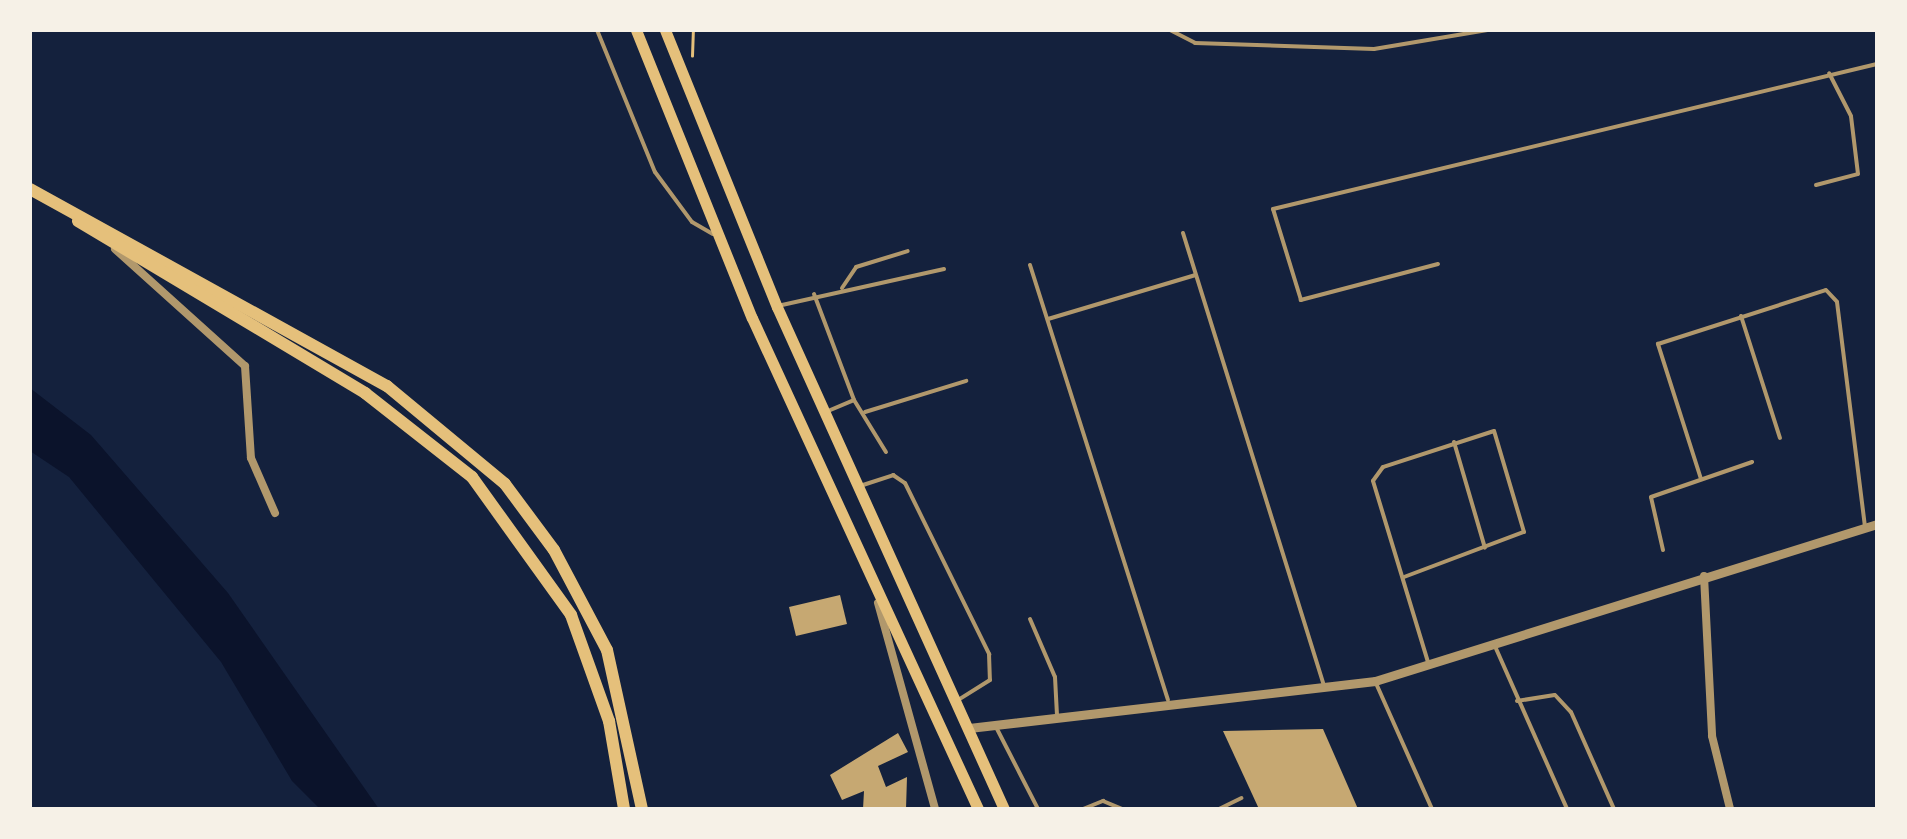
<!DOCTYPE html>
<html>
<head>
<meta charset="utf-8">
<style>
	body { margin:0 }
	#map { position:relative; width:1907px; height:839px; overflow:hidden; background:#14213d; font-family:"Golos Text",sans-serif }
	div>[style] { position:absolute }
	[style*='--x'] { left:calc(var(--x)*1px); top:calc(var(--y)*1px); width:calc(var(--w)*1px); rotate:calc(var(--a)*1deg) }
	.water>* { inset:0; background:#0b132b }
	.building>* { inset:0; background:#c6a872 }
	.path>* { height:2.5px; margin:-1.25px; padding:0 1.25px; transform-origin:1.25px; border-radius:1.25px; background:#e5c07b }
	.service>* { height:4px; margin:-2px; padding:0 2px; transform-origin:2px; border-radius:2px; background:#b1986c }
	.minor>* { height:8px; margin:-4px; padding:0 4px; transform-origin:4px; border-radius:4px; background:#b1986c }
	.tertiary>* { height:9px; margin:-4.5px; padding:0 4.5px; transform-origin:4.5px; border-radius:4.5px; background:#b1986c }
	.primary>* { height:11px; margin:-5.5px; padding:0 5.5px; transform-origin:5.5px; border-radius:5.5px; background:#e5c07b }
	.trunk>* { height:12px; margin:-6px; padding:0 6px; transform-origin:6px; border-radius:6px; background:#e5c07b }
	span { translate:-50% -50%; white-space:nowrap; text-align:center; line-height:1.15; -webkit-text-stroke:8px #f6f1e7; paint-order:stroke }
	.frame { position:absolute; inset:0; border:32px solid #f6f1e7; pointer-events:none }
</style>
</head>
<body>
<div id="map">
	<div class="water">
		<div style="clip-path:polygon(30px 388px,91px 435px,228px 593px,379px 809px,320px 809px,292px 781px,221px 662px,69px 477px,30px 451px)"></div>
	</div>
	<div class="building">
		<div style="clip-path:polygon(840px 595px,847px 624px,796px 636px,789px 607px)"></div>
		<div style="clip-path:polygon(1323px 729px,1358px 809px,1259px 809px,1223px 731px)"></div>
		<div style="clip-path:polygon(898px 733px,908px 752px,878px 766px,886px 787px,907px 777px,906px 809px,863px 809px,864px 791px,842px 800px,830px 775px)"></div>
	</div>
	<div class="path">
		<div style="--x:692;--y:56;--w:26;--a:-88"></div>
	</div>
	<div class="service">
		<div style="--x:597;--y:30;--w:153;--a:67.8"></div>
		<div style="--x:655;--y:172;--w:62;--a:53.5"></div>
		<div style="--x:692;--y:222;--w:24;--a:30"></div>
		<div style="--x:1170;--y:30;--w:28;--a:27"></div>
		<div style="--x:1195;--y:43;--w:179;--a:1.9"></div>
		<div style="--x:1374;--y:49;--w:115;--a:-9.5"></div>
		<div style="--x:1816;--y:185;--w:43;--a:-14.7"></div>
		<div style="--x:1858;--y:174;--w:58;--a:-96.9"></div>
		<div style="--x:1851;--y:116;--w:48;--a:-117.1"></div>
		<div style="--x:1183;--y:233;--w:475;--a:72.7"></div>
		<div style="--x:1438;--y:264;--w:142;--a:165.3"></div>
		<div style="--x:1301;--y:300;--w:95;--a:-107.1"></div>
		<div style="--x:1273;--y:209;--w:621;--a:-13.5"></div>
		<div style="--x:1030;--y:265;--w:456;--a:72.4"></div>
		<div style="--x:842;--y:288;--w:25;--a:-56"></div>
		<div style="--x:856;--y:267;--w:54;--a:-17.1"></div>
		<div style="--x:814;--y:294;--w:113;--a:69.3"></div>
		<div style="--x:854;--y:400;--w:61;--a:58.4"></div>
		<div style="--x:782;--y:305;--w:166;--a:-12.5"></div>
		<div style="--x:1741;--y:316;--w:128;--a:72.3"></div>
		<div style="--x:1048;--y:319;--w:154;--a:-16.6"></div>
		<div style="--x:828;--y:411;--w:28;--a:-23"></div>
		<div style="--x:865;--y:412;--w:106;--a:-17.1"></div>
		<div style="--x:1454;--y:442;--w:110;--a:73.7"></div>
		<div style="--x:1701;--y:479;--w:142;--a:-107.7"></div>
		<div style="--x:1658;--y:344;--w:176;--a:-17.8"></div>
		<div style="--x:1826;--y:290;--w:16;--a:47"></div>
		<div style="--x:1837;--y:302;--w:228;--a:82.9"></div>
		<div style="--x:863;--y:485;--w:32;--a:-18"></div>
		<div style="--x:893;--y:475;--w:14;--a:34"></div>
		<div style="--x:905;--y:483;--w:191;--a:63.8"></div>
		<div style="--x:989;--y:654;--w:26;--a:88"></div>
		<div style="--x:990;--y:680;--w:36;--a:148"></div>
		<div style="--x:1663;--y:550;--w:54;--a:-102.8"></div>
		<div style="--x:1651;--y:497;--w:107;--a:-19.1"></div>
		<div style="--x:1404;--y:577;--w:128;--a:-20.6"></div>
		<div style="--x:1524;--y:532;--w:105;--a:-106.5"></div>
		<div style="--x:1494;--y:431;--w:117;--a:162"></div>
		<div style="--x:1383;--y:467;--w:17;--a:126"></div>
		<div style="--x:1373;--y:481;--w:189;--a:73.1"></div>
		<div style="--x:1030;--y:619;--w:63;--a:66.7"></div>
		<div style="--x:1055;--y:677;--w:39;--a:87"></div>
		<div style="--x:1494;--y:644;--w:180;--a:66.1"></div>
		<div style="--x:1375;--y:681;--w:140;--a:66"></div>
		<div style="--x:1517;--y:701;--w:38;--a:-9"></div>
		<div style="--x:1555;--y:695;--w:23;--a:47"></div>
		<div style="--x:1571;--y:712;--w:106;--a:66.1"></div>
		<div style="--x:995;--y:725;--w:94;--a:62.9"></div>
		<div style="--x:1083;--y:809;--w:22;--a:-22"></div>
		<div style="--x:1103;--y:801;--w:21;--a:23"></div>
		<div style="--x:1219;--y:809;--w:25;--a:-26"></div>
	</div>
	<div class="minor">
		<div style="--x:115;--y:249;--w:175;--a:42"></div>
		<div style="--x:245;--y:366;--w:92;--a:86.3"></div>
		<div style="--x:251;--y:458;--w:60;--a:66.4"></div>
		<div style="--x:1704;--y:576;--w:160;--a:87.1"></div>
		<div style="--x:1712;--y:736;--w:75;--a:76.1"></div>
		<div style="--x:878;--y:603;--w:214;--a:74.5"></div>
	</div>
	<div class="tertiary">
		<div style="--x:969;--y:728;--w:409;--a:-6.6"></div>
		<div style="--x:1375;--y:681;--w:526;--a:-17.37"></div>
	</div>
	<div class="primary">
		<div style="--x:636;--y:30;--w:310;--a:68.1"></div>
		<div style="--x:752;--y:318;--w:541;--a:65.28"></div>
		<div style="--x:665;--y:30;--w:299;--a:68"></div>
		<div style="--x:777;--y:307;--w:551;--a:65.67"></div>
	</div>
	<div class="trunk">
		<div style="--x:30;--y:189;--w:408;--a:28.9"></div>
		<div style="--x:387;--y:386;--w:153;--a:39.7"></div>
		<div style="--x:505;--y:484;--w:82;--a:53.4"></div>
		<div style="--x:554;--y:550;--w:113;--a:62.1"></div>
		<div style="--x:607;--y:650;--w:163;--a:77.6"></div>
		<div style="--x:78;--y:221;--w:335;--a:30.9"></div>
		<div style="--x:365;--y:393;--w:136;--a:38.1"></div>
		<div style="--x:472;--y:477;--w:170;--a:54.3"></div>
		<div style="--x:571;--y:615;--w:113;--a:70.3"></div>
		<div style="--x:609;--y:721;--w:89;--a:80.3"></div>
	</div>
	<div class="frame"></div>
</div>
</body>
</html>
